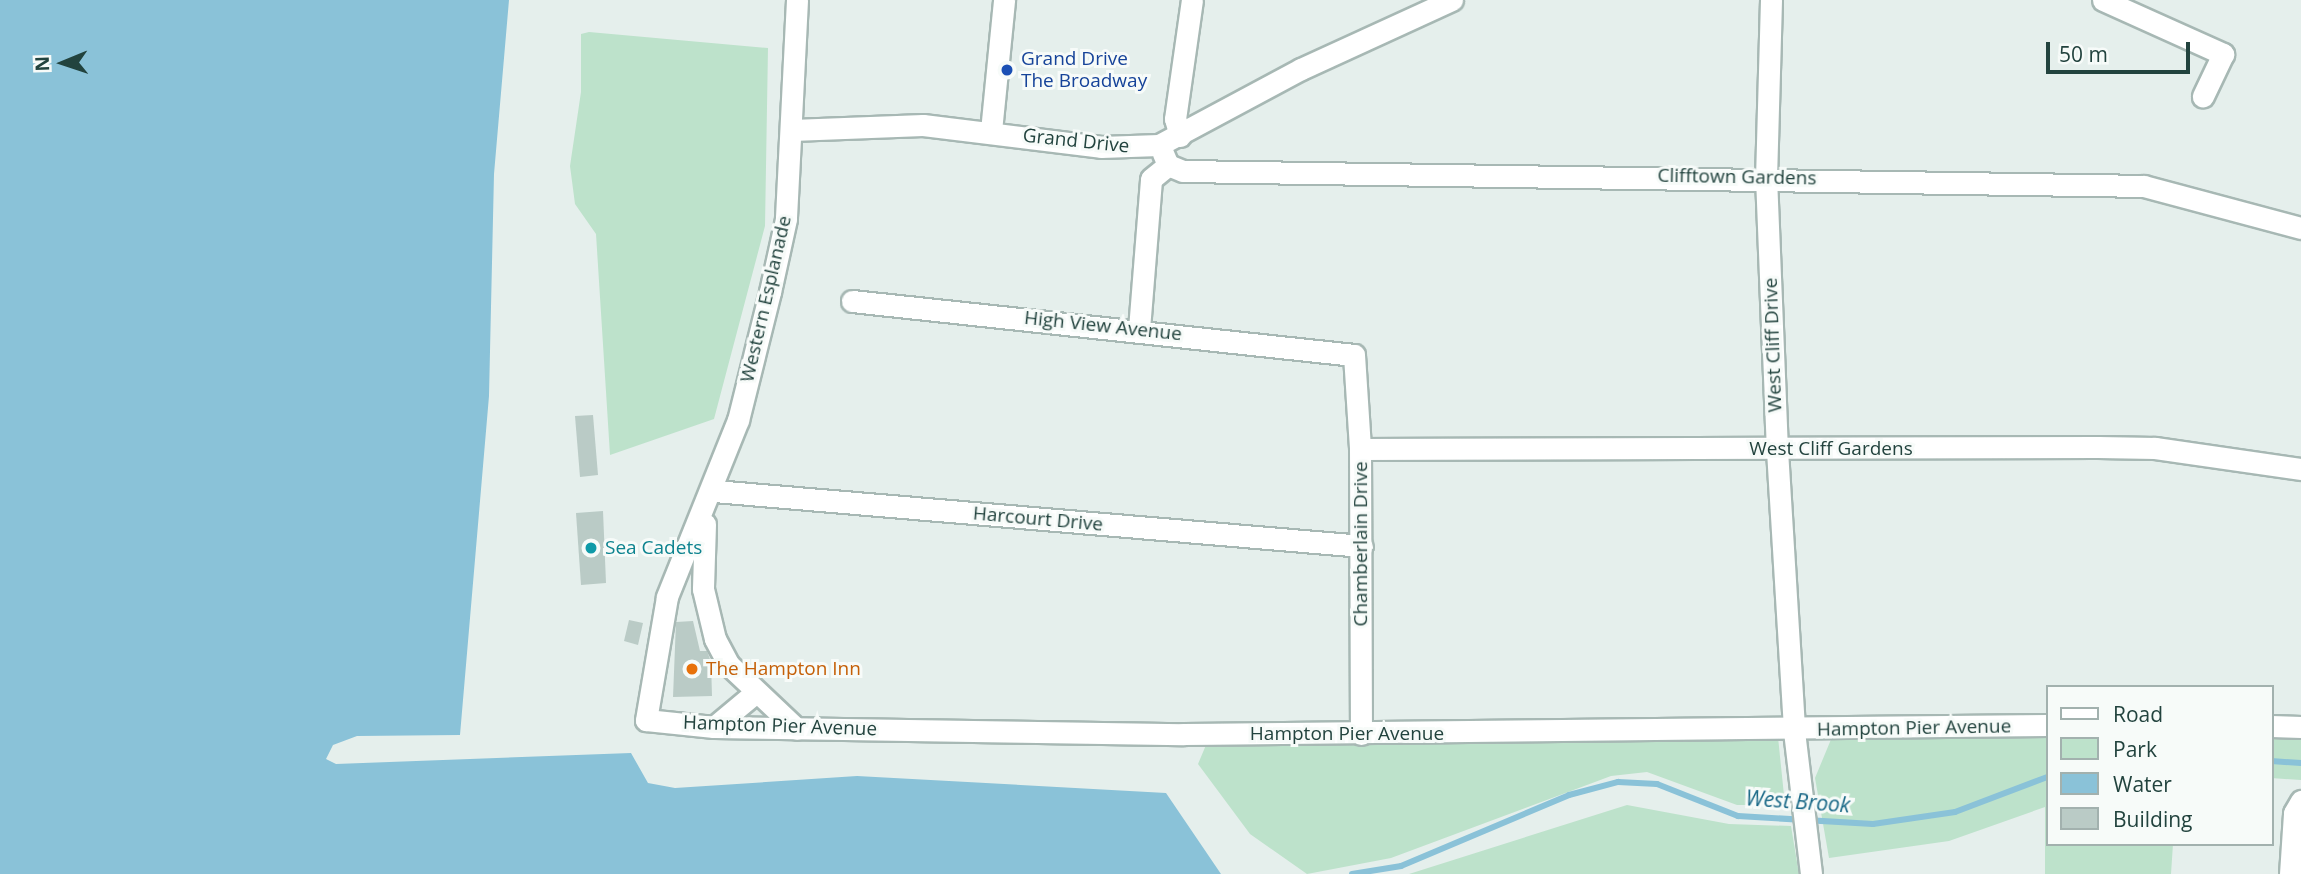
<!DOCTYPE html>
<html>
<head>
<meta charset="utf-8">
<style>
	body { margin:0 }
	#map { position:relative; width:2301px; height:874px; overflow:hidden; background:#e5efec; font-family:"Open Sans",sans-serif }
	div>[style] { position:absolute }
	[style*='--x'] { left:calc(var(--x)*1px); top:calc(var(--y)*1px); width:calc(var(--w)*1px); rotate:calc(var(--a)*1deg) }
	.green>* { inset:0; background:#bde2cb }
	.water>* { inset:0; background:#8ac2d8 }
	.stream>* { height:6px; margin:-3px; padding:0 3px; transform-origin:3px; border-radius:3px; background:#8ac2d8 }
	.building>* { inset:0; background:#bacbc6 }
	.roads { filter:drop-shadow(2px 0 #a7b8b4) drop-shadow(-2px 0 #a7b8b4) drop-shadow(0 2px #a7b8b4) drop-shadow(0 -2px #a7b8b4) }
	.street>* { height:21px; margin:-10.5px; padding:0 10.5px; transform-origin:10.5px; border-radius:10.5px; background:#fff }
	.secondary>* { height:21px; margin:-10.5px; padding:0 10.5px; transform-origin:10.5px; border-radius:10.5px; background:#fff }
	.dots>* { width:19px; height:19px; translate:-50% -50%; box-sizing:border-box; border:4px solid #f7fbf9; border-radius:50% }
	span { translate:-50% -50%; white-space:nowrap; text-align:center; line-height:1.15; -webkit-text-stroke:6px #f7fbf9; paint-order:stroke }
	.transit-label { font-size:19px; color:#164399 }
	.left { translate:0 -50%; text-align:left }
	.street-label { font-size:19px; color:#22433e }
	.culture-label { font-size:19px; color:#0d838f }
	.food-label { font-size:19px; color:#c56008 }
	.water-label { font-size:21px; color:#166685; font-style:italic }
	.legend { position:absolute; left:2046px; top:685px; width:228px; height:161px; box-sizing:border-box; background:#f7fbf9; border:2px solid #a2b1ae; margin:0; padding:9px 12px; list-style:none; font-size:21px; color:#22433e }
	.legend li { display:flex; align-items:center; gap:14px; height:35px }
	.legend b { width:35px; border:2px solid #a2b1ae }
	.north { position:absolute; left:28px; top:28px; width:70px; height:70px; -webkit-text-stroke:5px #f7fbf9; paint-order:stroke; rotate:268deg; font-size:19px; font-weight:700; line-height:28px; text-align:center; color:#22433e }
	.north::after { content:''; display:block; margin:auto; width:24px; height:32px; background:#22433e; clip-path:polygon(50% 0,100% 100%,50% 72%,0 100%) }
	.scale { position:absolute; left:2046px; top:42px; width:144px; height:32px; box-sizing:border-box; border:4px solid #22433e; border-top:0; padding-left:9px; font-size:21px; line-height:24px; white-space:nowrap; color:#22433e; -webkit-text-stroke:5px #f7fbf9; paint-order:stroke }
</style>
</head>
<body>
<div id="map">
	<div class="green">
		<div style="clip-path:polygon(589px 32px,768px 48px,765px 226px,714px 419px,610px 455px,596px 234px,575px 204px,570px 166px,581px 92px,581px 34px)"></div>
		<div style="clip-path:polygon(2271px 732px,2301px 732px,2301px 780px,2271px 778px)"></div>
		<div style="clip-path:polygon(2047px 733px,2047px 844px,2173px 844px,2171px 874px,2045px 874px,2045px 807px,1949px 841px,1829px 858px,1815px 778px,1832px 737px)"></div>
		<div style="clip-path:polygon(1778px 737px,1785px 805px,1737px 805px,1647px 772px,1611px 776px,1391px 858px,1307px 874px,1250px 834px,1198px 764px,1206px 745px,1228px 742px)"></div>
		<div style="clip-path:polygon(1627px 805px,1729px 824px,1791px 826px,1799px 874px,1409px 874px)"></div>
	</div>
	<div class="water">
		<div style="clip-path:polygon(0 0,509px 0,494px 174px,489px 396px,460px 735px,357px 736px,333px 745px,326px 759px,336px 764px,631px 753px,648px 783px,675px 788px,857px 776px,1166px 793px,1221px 874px,0 874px)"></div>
	</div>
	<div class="stream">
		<div style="--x:2271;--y:761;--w:30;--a:4"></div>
		<div style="--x:1352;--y:874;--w:50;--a:-9.3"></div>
		<div style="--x:1401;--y:866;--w:182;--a:-22.9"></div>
		<div style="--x:1569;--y:795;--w:51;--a:-14.9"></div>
		<div style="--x:1618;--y:782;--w:39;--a:3"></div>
		<div style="--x:1657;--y:784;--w:87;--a:21.6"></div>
		<div style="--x:1738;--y:816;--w:135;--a:3.4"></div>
		<div style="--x:1873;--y:824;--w:83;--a:-8.3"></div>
		<div style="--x:1955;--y:812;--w:98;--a:-20.8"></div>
	</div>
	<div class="building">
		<div style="clip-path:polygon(593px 415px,598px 475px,580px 477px,575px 416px)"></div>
		<div style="clip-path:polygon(603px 511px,606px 583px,581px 585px,576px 513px)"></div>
		<div style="clip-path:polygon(629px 620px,643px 623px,638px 645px,624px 641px)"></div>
		<div style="clip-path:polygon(693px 621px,700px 651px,707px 651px,711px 662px,712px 696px,673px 697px,676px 622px)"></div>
	</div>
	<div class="roads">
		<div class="street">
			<div style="--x:1771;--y:0;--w:177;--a:91.6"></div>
			<div style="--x:1766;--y:177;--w:273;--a:87.7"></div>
			<div style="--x:1777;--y:450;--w:282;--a:86.5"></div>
			<div style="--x:1794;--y:731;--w:144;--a:83.2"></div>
			<div style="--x:2103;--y:0;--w:132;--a:24.2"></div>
			<div style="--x:2223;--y:54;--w:47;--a:115.5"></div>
			<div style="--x:792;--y:130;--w:131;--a:-2.2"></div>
			<div style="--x:923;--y:125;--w:179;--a:7"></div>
			<div style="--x:1101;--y:147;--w:58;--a:-2"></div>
			<div style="--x:1159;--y:145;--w:161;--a:-28.2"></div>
			<div style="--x:1301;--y:69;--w:166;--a:-24.6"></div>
			<div style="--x:991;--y:131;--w:132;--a:-84.3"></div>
			<div style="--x:1180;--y:136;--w:18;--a:-106"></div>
			<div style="--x:1175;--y:119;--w:120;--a:-81.9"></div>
			<div style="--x:1168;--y:165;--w:16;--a:22"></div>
			<div style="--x:1183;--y:171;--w:961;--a:0.89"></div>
			<div style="--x:2144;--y:186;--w:163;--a:15"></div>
			<div style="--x:852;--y:301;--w:505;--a:6.14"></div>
			<div style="--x:1354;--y:355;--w:94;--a:86.3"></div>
			<div style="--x:1360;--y:449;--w:285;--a:89.8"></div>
			<div style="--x:1139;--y:329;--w:150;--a:-85.4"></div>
			<div style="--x:1151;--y:179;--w:22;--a:-39"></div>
			<div style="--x:1168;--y:165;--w:13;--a:-113"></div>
			<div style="--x:1360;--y:449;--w:738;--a:-0.16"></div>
			<div style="--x:2098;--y:447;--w:57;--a:1"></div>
			<div style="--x:2155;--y:448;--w:148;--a:8.2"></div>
			<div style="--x:714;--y:491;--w:650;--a:4.85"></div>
			<div style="--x:2290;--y:874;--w:61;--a:-86.2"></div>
			<div style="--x:2294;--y:813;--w:14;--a:-60"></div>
		</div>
		<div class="secondary">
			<div style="--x:797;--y:0;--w:219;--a:92.9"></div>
			<div style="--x:786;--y:219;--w:75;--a:102.4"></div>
			<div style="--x:770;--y:292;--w:132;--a:104"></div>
			<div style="--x:738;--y:420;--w:191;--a:111.9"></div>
			<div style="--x:667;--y:597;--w:125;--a:99.7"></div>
			<div style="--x:646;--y:720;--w:68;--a:5.9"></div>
			<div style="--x:714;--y:727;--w:469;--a:0.9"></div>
			<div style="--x:1183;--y:734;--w:864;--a:-0.6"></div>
			<div style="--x:705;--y:524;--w:65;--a:91.8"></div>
			<div style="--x:703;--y:589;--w:51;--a:76.5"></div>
			<div style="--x:715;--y:639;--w:30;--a:62"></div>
			<div style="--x:729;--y:665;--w:93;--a:43.3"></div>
			<div style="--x:2271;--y:726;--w:30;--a:2"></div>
			<div style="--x:714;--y:727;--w:53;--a:-39.7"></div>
		</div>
	</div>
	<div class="dots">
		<div style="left:1007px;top:70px;background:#1a4fb4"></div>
		<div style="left:591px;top:548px;background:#0f9aa8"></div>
		<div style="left:692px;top:669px;background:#e8710a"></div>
	</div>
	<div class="transit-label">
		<span class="left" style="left:1021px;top:70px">Grand Drive<br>The Broadway</span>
	</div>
	<div class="street-label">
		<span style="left:1076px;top:141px;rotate:6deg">Grand Drive</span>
		<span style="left:1737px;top:177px;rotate:1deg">Clifftown Gardens</span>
		<span style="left:766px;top:299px;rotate:-77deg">Western Esplanade</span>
		<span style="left:1103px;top:326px;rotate:6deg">High View Avenue</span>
		<span style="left:1773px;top:345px;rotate:-92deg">West Cliff Drive</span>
		<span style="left:1831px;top:449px">West Cliff Gardens</span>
		<span style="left:1038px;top:519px;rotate:5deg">Harcourt Drive</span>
		<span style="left:1361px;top:544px;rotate:-90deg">Chamberlain Drive</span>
		<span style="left:780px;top:726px;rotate:2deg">Hampton Pier Avenue</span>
		<span style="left:1914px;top:728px;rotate:-1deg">Hampton Pier Avenue</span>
		<span style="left:1347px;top:734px">Hampton Pier Avenue</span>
	</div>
	<div class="culture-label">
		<span class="left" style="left:605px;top:548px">Sea Cadets</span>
	</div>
	<div class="food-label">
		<span class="left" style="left:706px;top:669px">The Hampton Inn</span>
	</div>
	<div class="water-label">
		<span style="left:1798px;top:801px;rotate:4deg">West Brook</span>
	</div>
	<ul class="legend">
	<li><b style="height:9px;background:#fff"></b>Road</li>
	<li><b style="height:19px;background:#bde2cb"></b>Park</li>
	<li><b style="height:19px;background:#8ac2d8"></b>Water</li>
	<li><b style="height:19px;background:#bacbc6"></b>Building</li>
	</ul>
	<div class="north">N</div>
	<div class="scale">50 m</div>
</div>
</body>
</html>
